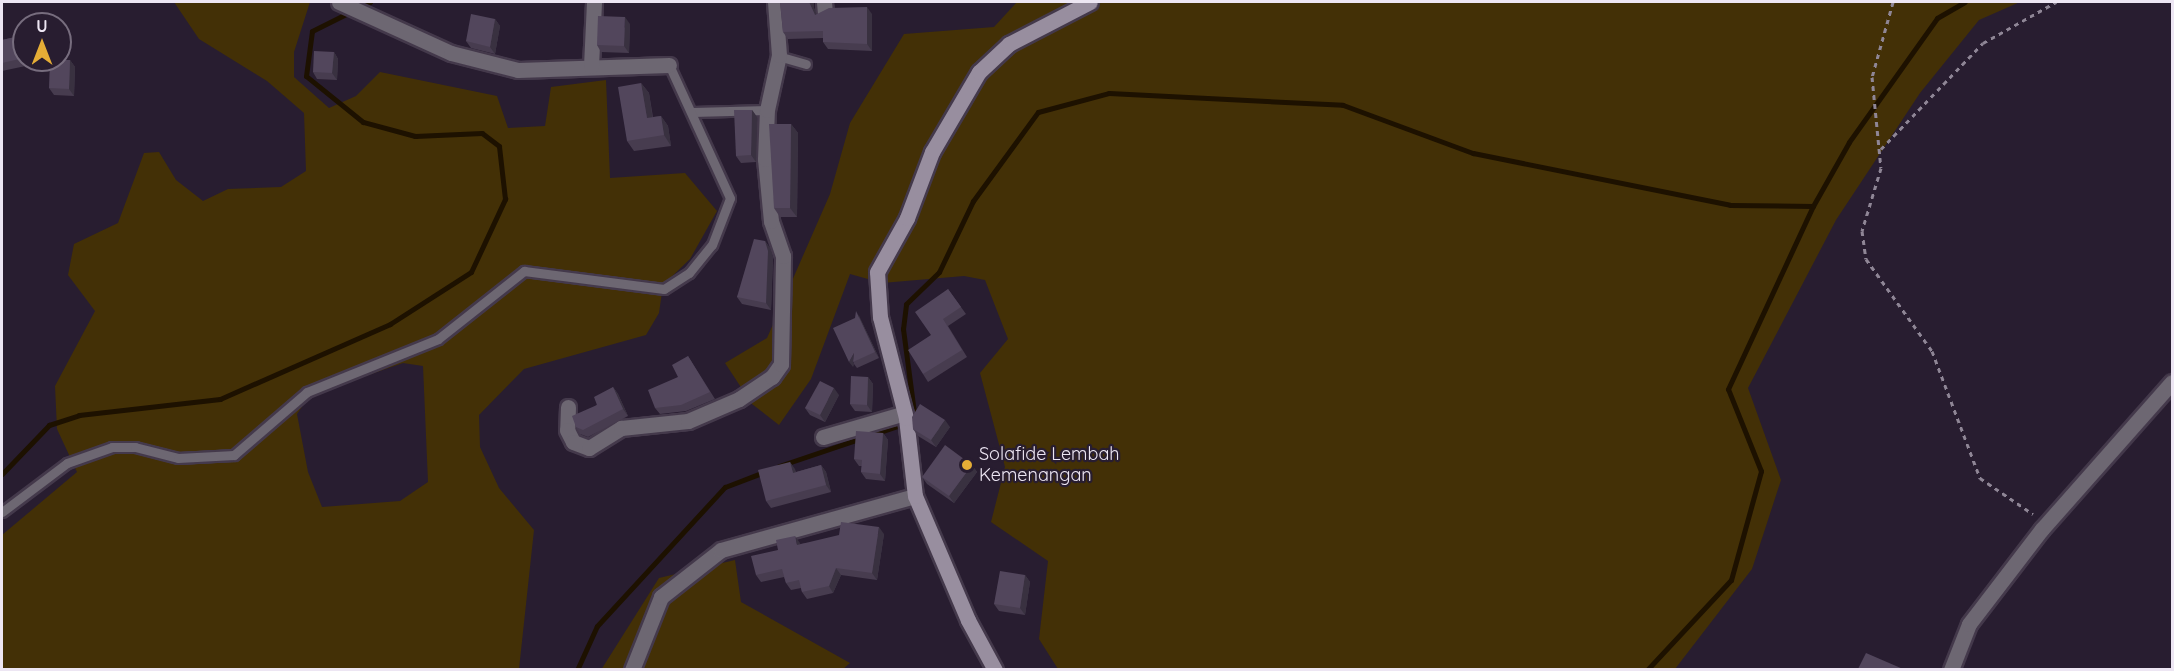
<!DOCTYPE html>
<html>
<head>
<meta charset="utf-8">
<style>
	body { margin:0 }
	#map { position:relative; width:2174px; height:671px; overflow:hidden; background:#281d30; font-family:Quicksand,sans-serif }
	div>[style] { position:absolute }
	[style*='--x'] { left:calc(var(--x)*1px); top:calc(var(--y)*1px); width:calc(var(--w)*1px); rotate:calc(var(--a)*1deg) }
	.green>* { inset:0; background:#433006 }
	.stream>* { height:5px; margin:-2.5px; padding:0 2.5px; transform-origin:2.5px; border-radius:2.5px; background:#1d1100 }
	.path>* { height:3px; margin-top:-1.5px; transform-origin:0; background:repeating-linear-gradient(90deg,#8f8696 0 4.5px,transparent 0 9px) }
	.roads { filter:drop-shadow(2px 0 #44394b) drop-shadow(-2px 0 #44394b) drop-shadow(0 2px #44394b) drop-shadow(0 -2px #44394b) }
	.lane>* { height:9px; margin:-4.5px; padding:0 4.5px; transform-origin:4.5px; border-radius:4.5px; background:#6d6772 }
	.street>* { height:15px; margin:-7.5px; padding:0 7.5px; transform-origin:7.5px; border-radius:7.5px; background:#6d6772 }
	.secondary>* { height:15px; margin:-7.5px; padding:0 7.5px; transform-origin:7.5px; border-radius:7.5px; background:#988e9f }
	.wall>* { inset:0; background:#473c4f }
	.shaded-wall>* { inset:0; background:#393140 }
	.building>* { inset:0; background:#52465c }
	.dots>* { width:16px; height:16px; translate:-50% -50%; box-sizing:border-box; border:3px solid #281d30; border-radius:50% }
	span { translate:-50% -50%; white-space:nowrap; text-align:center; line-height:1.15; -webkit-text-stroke:4.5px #281d30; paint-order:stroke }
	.poi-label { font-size:18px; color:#ede6f3 }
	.left { translate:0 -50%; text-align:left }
	.frame { position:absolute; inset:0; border:3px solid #ede6f3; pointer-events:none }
	.north { position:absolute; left:12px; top:12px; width:60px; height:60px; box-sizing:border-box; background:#281d30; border:2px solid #776d7e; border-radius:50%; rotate:0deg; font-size:16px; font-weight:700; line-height:24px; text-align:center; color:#ede6f3 }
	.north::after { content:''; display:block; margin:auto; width:21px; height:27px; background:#e5ad36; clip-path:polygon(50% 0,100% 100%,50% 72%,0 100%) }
</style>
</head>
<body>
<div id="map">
	<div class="green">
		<div style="clip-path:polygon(evenodd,174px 2px,310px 2px,294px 52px,294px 77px,329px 108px,356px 96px,380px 72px,497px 96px,508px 128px,545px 126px,551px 87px,606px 80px,610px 178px,685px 173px,717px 211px,690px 259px,663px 285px,659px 313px,646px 335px,524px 369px,479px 415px,480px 447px,499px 488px,534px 530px,519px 669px,2px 669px,2px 535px,77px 472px,57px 429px,55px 386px,95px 311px,68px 275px,74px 244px,118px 223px,144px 153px,159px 152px,176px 180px,203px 201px,228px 189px,281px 187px,306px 171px,304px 113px,267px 81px,199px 39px,174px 2px,403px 363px,423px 366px,428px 482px,400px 501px,322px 507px,308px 472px,297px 414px,310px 395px,403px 363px)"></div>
		<div style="clip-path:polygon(1017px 2px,2020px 2px,1979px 20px,1920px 93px,1836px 220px,1748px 388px,1781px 480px,1752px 569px,1675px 669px,1058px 669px,1039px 639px,1048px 561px,991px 522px,1005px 467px,980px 373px,1008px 339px,985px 280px,964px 276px,882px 283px,850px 274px,811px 379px,779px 425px,752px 404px,725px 363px,767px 338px,830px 194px,850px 123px,904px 34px,994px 27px)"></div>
		<div style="clip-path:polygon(735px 560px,741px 602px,850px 663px,842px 670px,601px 670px,659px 578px)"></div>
	</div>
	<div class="stream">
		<div style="--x:915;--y:420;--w:92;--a:-97.5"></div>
		<div style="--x:903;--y:329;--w:25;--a:-83"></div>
		<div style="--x:906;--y:304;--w:46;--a:-44.1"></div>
		<div style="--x:939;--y:272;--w:79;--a:-64.4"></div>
		<div style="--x:973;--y:201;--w:110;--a:-53.9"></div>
		<div style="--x:1038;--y:112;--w:73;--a:-15"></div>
		<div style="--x:1109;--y:93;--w:234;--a:2.9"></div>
		<div style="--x:1343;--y:105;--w:139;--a:20.3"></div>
		<div style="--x:1473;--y:153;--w:262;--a:11.4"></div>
		<div style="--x:1730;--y:205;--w:83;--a:0.7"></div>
		<div style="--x:779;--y:466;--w:134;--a:-18.7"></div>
		<div style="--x:2;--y:474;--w:68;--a:-46.2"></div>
		<div style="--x:49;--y:425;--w:32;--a:-18"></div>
		<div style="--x:79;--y:415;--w:142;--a:-6.5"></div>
		<div style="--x:220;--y:399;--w:186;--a:-23.8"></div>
		<div style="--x:390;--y:324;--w:96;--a:-32.7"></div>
		<div style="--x:471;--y:272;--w:81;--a:-65"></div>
		<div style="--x:505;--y:199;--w:53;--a:-96.5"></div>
		<div style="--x:499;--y:146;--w:21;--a:-143"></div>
		<div style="--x:482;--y:133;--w:67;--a:177.4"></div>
		<div style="--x:415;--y:136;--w:54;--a:-164.9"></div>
		<div style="--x:363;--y:122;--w:73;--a:-141.1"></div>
		<div style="--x:306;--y:76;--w:45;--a:-82.4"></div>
		<div style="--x:312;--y:31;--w:65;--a:-26.6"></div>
		<div style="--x:577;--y:670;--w:48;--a:-65.6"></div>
		<div style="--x:597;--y:626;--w:189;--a:-47.4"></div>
		<div style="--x:725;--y:487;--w:42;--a:-21"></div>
		<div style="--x:1647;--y:670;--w:123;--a:-47"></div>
		<div style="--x:1731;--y:580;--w:113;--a:-74.6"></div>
		<div style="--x:1761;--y:471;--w:88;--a:-111.9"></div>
		<div style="--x:1728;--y:389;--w:202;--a:-65.1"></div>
		<div style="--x:1813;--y:206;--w:73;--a:-60.6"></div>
		<div style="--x:1849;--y:142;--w:152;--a:-54.6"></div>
		<div style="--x:1937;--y:18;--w:32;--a:-30"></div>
	</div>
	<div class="path">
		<div style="--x:1893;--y:2;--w:78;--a:105.6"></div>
		<div style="--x:1872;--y:77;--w:91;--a:84.4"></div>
		<div style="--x:1881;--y:168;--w:66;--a:106.8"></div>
		<div style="--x:1862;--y:231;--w:28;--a:82"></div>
		<div style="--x:1866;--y:259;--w:113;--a:54.3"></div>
		<div style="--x:1932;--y:351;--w:136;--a:69.3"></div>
		<div style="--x:1980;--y:478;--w:64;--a:34.2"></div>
		<div style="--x:1881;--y:149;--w:147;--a:-46.1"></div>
		<div style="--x:1983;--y:43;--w:84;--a:-29.3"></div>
	</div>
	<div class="roads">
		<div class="lane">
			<div style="--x:778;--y:56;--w:29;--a:16"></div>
			<div style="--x:693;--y:112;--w:74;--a:-1.5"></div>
			<div style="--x:2;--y:512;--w:81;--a:-37"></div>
			<div style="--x:67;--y:463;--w:48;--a:-19.6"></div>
			<div style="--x:112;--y:447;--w:23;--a:0"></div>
			<div style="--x:135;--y:447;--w:44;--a:14.3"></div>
			<div style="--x:178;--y:458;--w:56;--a:-3.1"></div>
			<div style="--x:234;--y:455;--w:96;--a:-40.8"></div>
			<div style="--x:307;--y:392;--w:141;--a:-22"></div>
			<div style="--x:438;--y:339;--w:110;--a:-38.3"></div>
			<div style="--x:524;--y:271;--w:141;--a:7.3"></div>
			<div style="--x:664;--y:289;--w:30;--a:-33"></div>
			<div style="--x:689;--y:273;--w:36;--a:-51"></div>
			<div style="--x:712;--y:245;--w:50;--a:-69"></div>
			<div style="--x:730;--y:198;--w:146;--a:-114.6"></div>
		</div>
		<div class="street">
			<div style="--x:339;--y:2;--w:123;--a:24.5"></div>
			<div style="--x:451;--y:53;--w:69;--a:14.2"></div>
			<div style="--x:518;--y:70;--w:151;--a:-1.9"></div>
			<div style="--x:824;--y:2;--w:11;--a:85"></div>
			<div style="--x:591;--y:66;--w:64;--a:-87.3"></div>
			<div style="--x:568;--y:407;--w:23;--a:92"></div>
			<div style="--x:567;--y:430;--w:13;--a:63"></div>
			<div style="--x:573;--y:442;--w:17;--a:21"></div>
			<div style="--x:589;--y:448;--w:38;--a:-32"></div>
			<div style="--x:621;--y:428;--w:67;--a:-6"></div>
			<div style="--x:688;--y:421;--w:56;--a:-23.3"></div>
			<div style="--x:739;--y:399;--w:40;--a:-34"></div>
			<div style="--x:772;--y:377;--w:16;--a:-55"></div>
			<div style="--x:781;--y:364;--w:108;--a:-88.9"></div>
			<div style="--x:783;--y:256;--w:37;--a:-109"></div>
			<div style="--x:771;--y:221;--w:62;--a:-95.5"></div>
			<div style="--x:765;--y:159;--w:49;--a:-87.7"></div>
			<div style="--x:767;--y:110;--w:56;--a:-77.7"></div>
			<div style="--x:779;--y:55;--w:53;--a:-94.3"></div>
			<div style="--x:823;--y:437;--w:85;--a:-16.3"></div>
			<div style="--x:632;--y:670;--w:79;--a:-68.3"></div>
			<div style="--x:661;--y:597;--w:76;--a:-38.1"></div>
			<div style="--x:721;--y:550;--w:201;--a:-15.6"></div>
			<div style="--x:1951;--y:670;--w:49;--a:-68.6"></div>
			<div style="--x:1969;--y:624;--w:120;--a:-52.5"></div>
			<div style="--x:2042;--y:529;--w:196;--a:-48.5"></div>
		</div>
		<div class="secondary">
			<div style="--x:995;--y:670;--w:57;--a:-118.4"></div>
			<div style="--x:968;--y:620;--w:135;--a:-113.1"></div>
			<div style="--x:915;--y:496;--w:79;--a:-96.6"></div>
			<div style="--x:906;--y:418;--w:104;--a:-104.4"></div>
			<div style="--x:880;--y:317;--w:45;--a:-93.8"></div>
			<div style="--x:877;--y:272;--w:62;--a:-60.9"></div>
			<div style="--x:907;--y:218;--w:71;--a:-69.3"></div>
			<div style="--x:932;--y:152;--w:93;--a:-59.6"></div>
			<div style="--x:979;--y:72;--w:41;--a:-43"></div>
			<div style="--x:1009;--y:44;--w:91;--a:-27.4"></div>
		</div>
	</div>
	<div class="wall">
		<div style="clip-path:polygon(780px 2px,814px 2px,814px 8px,817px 14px,872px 14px,872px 51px,828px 49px,823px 42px,823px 38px,788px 39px,783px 32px)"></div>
		<div style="clip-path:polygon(495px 19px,500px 26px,495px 54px,471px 48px,466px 41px)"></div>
		<div style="clip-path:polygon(630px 24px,629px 53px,601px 52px,597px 45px)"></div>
		<div style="clip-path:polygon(24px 35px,24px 60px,34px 60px,35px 64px,2px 71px,2px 40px)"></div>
		<div style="clip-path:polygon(334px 52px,338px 59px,337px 80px,317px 79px,313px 72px)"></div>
		<div style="clip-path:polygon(70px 60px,75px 67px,74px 96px,54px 95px,49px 88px)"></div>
		<div style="clip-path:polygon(641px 83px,649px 93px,653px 117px,661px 116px,668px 126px,671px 146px,634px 151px,627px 141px)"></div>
		<div style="clip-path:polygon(752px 110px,757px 117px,756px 162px,741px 163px,736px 156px)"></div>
		<div style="clip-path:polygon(791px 124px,798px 133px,797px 217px,780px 217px,774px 208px)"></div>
		<div style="clip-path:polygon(765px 241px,770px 248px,773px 258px,771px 310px,742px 304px,737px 297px)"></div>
		<div style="clip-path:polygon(948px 289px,966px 314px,948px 326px,967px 357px,928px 382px,923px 374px,931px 335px)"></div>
		<div style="clip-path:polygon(859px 316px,879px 358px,857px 368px,854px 364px,853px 367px)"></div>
		<div style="clip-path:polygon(688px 356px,715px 399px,686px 411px,660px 414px,655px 408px,678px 377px)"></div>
		<div style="clip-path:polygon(868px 377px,873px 384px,872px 412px,855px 411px,850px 404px)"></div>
		<div style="clip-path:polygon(613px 387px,618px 394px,628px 416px,588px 437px,580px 434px,576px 427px)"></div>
		<div style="clip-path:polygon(839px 395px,825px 422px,810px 415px,805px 408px)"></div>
		<div style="clip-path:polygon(950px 427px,936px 447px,918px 436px,913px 429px)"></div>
		<div style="clip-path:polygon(883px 433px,888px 440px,885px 481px,866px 479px,861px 472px,862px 466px,859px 466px,854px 459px)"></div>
		<div style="clip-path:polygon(790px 462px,796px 472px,821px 465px,826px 472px,831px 492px,771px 508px,766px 501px)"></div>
		<div style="clip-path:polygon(972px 465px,977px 472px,954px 503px,927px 484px,922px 477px)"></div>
		<div style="clip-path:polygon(884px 534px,877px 580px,841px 575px,833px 593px,807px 599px,802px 592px,801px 588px,791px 590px,786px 583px,784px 577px,761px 582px,756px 575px,778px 550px,800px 543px,800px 544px)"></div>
		<div style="clip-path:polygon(1025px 575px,1030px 582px,1025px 615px,999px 611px,994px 604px)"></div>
	</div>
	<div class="shaded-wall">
		<div style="clip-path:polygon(809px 2px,814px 2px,814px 8px,820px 22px,815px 15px)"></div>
		<div style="clip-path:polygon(867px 7px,872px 14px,872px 51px,867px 44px)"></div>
		<div style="clip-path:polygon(625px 17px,630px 24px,629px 53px,624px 46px)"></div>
		<div style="clip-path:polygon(495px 19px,500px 26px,495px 54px,490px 47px)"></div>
		<div style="clip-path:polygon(334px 52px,338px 59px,337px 80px,332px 73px)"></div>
		<div style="clip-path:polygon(70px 60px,75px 67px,74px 96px,69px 89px)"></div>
		<div style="clip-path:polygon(641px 83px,649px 93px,654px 128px,647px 118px)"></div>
		<div style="clip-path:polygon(752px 110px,757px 117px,756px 162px,751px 155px)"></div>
		<div style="clip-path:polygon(661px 116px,668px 126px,671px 146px,664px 135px)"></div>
		<div style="clip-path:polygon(791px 124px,798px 133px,797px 217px,790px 208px)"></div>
		<div style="clip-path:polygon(765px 241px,770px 248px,773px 258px,771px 310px,766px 303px)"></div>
		<div style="clip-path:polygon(856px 311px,859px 316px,879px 358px,875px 352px)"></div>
		<div style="clip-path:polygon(854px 353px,853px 362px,854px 364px,853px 367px,849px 362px)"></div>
		<div style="clip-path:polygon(868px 377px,873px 384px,872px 412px,867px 405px)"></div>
		<div style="clip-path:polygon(613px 387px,618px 394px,628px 416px,623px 409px)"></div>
		<div style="clip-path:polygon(834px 388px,839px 395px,825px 422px,820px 415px)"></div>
		<div style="clip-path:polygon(945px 420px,950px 427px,936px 447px,931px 440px)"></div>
		<div style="clip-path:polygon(883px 433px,888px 440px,885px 481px,880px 474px)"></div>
		<div style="clip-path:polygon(790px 462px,795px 469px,798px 480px,793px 473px)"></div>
		<div style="clip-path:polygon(821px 465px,826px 472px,831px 492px,826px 485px)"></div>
		<div style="clip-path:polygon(972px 465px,977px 472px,954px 503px,949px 496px)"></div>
		<div style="clip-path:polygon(879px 527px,884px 534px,877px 580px,872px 573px)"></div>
		<div style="clip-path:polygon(795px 536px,800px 543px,802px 552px,797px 545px)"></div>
		<div style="clip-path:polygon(836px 568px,841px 575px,833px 593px,829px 586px)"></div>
		<div style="clip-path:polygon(1025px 575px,1030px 582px,1025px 615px,1020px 608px)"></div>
	</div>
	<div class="building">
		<div style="clip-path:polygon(780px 2px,809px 2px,815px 15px,829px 8px,867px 7px,867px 44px,823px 42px,823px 31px,783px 32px)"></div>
		<div style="clip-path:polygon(471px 14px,495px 19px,490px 47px,466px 41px)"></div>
		<div style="clip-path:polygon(598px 16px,625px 17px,624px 46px,597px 45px)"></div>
		<div style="clip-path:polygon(24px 35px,24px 58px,2px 63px,2px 40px)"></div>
		<div style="clip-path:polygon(314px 51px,334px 52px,332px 73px,313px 72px)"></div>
		<div style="clip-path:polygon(50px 60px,70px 60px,69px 89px,49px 88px)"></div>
		<div style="clip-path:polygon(641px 83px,647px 118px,661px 116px,664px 135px,627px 141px,618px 87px)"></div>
		<div style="clip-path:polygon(734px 110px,752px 110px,751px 155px,736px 156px)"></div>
		<div style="clip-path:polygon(769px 124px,791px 124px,790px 208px,774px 208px)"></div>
		<div style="clip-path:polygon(754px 239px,765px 241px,768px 251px,766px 303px,737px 297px)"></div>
		<div style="clip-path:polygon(948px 289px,961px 307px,943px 319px,962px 350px,923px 374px,908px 350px,931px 335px,915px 312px)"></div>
		<div style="clip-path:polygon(856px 311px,875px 352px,853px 362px,854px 353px,849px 362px,833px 328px,855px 318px)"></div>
		<div style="clip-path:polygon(688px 356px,710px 392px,681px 405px,655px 408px,648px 390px,678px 377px,672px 365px)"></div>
		<div style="clip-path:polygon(851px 376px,868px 377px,867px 405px,850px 404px)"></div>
		<div style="clip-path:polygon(820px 381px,834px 388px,820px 415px,805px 408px)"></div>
		<div style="clip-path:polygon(613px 387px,623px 409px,583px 430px,576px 427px,572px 416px,597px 405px,594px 397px)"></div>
		<div style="clip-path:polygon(920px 404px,945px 420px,931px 440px,913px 429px,912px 417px)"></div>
		<div style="clip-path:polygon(856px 431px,883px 433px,880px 474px,861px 472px,862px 460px,854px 459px)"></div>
		<div style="clip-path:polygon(945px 445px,972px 465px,949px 496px,922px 477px)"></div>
		<div style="clip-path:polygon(790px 462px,793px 473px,821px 465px,826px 485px,766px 501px,758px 470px)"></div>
		<div style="clip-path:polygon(841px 522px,879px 527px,872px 573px,836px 568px,829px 586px,802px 592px,799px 580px,786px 583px,782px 569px,756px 575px,751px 556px,778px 550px,776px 540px,795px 536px,797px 545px,839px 535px)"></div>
		<div style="clip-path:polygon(1000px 571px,1025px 575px,1020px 608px,994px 604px)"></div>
		<div style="clip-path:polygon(1866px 653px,1903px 669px,1858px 669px)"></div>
	</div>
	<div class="dots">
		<div style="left:967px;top:465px;background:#e5ad36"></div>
	</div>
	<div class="poi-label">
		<span class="left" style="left:979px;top:465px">Solafide Lembah<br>Kemenangan</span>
	</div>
	<div class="frame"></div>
	<div class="north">U</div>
</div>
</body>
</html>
